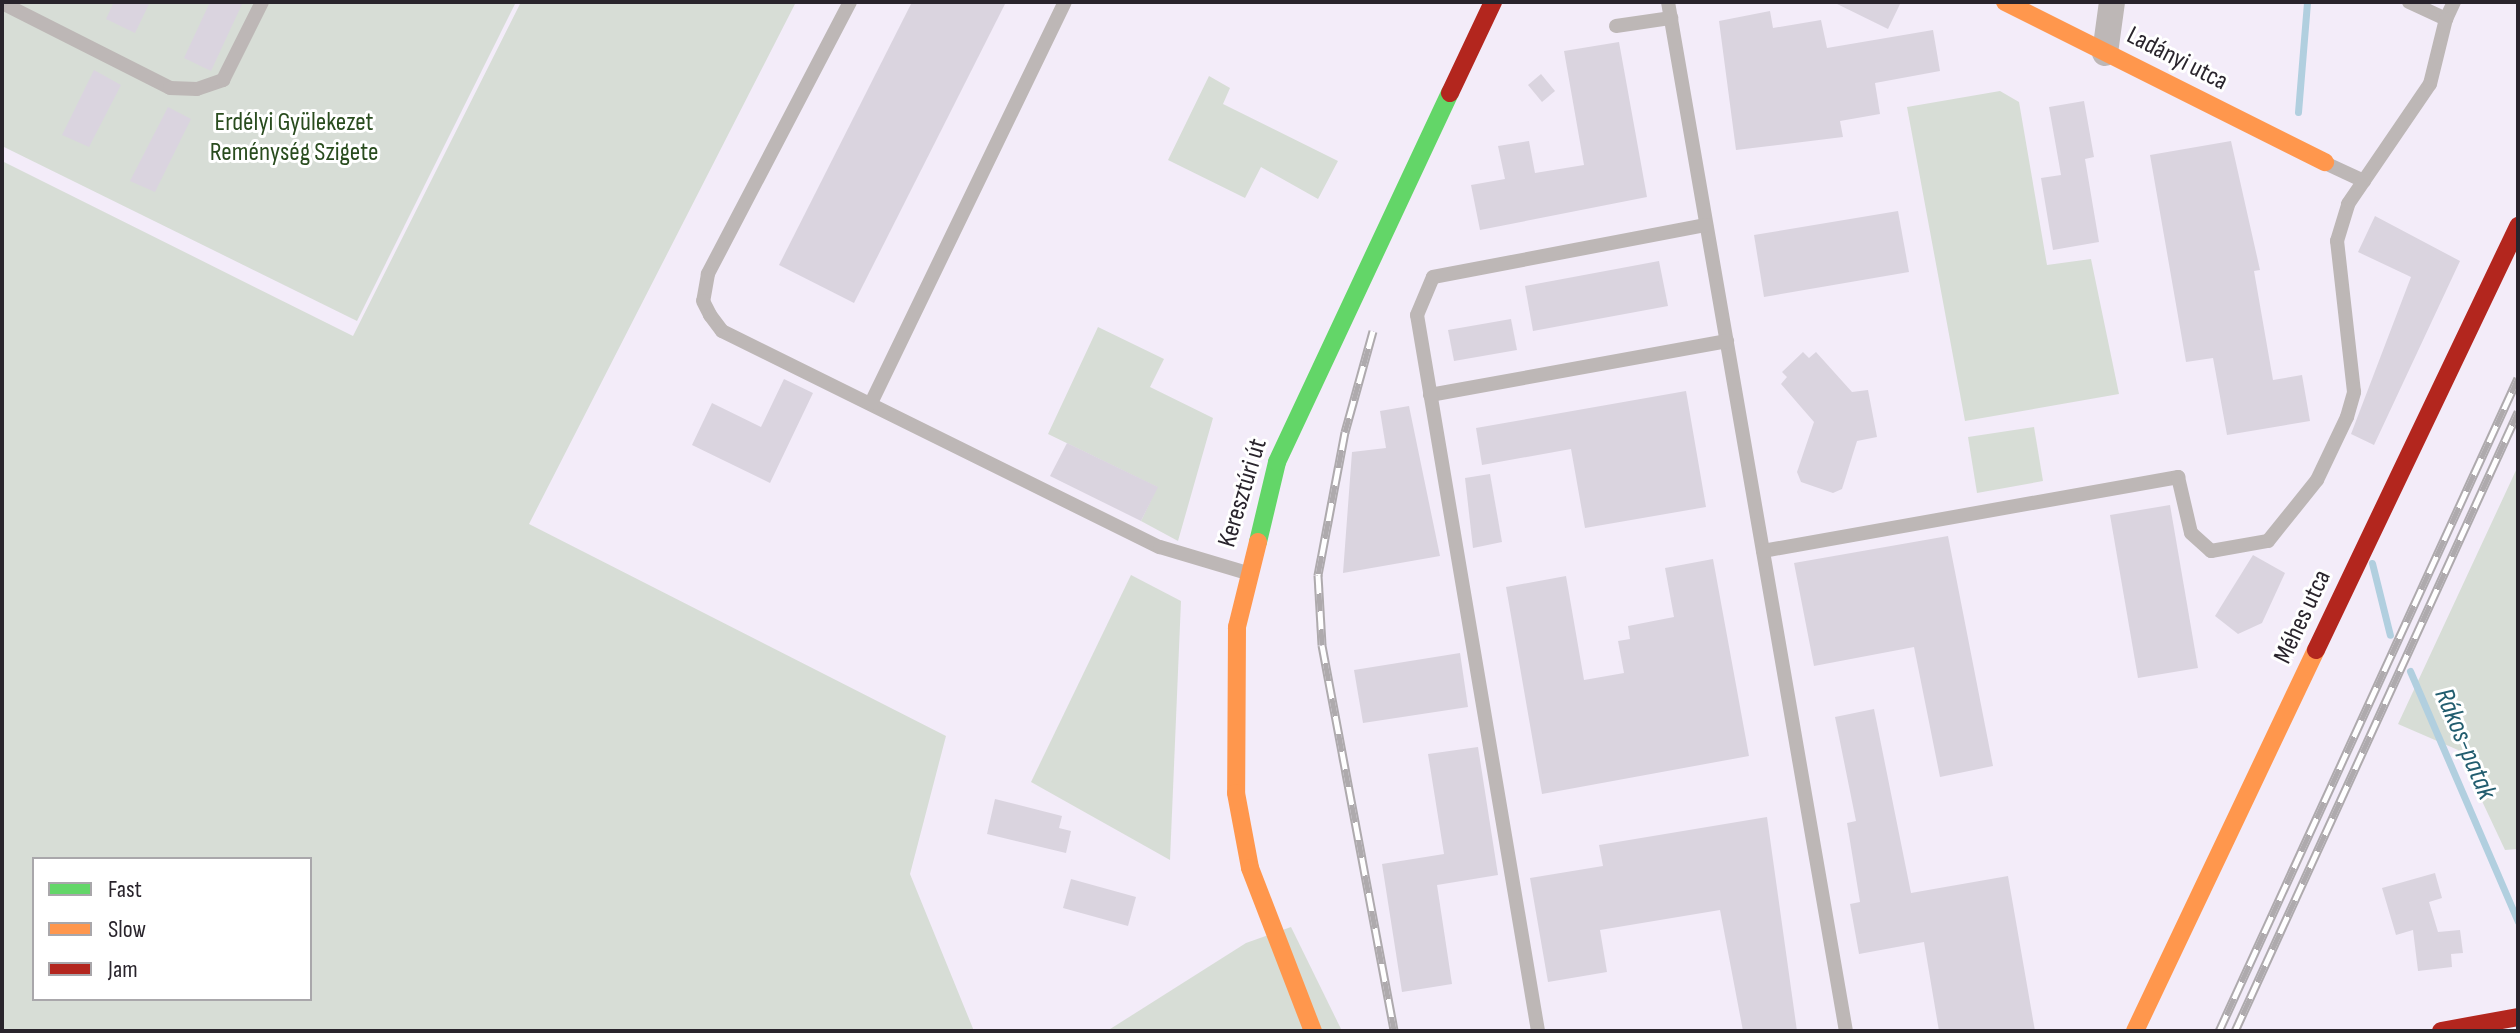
<!DOCTYPE html>
<html>
<head>
<meta charset="utf-8">
<style>
	body { margin:0 }
	#map { position:relative; width:2520px; height:1033px; overflow:hidden; background:#f3ecf9; font-family:"Sofia Sans Condensed",sans-serif }
	div>[style] { position:absolute }
	[style*='--x'] { left:calc(var(--x)*1px); top:calc(var(--y)*1px); width:calc(var(--w)*1px); rotate:calc(var(--a)*1deg) }
	.green>* { inset:0; background:#d7ddd6 }
	.stream>* { height:7px; margin:-3.5px; padding:0 3.5px; transform-origin:3.5px; border-radius:3.5px; background:#b1cfdf }
	.building>* { inset:0; background:#dad4df }
	.lane>* { height:14px; margin:-7px; padding:0 7px; transform-origin:7px; border-radius:7px; background:#bdb7b6 }
	.street>* { height:26px; margin:-13px; padding:0 13px; transform-origin:13px; border-radius:13px; background:#bdb7b6 }
	.fast>* { height:18px; margin:-9px; padding:0 9px; transform-origin:9px; border-radius:9px; background:#63d668 }
	.slow>* { height:18px; margin:-9px; padding:0 9px; transform-origin:9px; border-radius:9px; background:#ff974d }
	.jam>* { height:18px; margin:-9px; padding:0 9px; transform-origin:9px; border-radius:9px; background:#b3261e }
	.rail>* { height:9px; margin-top:-4.5px; transform-origin:0; background:repeating-linear-gradient(90deg,#fff 0 18px,#aeaaad 0 36px); box-sizing:border-box; border-block:2px solid #aeaaad }
	span { translate:-50% -50%; white-space:nowrap; text-align:center; line-height:1.15; -webkit-text-stroke:6px #fff; paint-order:stroke }
	.street-label { font-size:26px; color:#29242c }
	.park-label { font-size:26px; color:#294c1e }
	.water-label { font-size:28px; color:#225d6f; font-style:italic }
	.frame { position:absolute; inset:0; border:4px solid #29242c; pointer-events:none }
	.legend { position:absolute; left:32px; top:857px; width:280px; height:144px; box-sizing:border-box; background:#fff; border:2px solid #a9a7ab; margin:0; padding:10px 14px; list-style:none; font-size:24px; color:#29242c }
	.legend li { display:flex; align-items:center; gap:16px; height:40px }
	.legend b { width:40px; border:2px solid #a9a7ab }
</style>
</head>
<body>
<div id="map">
	<div class="green">
		<div style="clip-path:polygon(2px 2px,516px 2px,357px 321px,2px 146px)"></div>
		<div style="clip-path:polygon(evenodd,521px 2px,796px 2px,529px 524px,946px 736px,910px 874px,974px 1031px,2px 1031px,2px 161px,353px 336px,521px 2px,310px 859px,310px 999px,34px 999px,34px 859px,310px 859px)"></div>
		<div style="clip-path:polygon(1209px 76px,1230px 88px,1223px 104px,1338px 161px,1318px 199px,1261px 167px,1245px 198px,1168px 160px)"></div>
		<div style="clip-path:polygon(2000px 91px,2019px 102px,2047px 265px,2091px 259px,2119px 394px,1965px 421px,1907px 107px)"></div>
		<div style="clip-path:polygon(1098px 327px,1164px 359px,1150px 387px,1213px 418px,1178px 541px,1141px 521px,1157px 487px,1048px 434px)"></div>
		<div style="clip-path:polygon(2034px 427px,2043px 481px,1977px 493px,1968px 437px)"></div>
		<div style="clip-path:polygon(2518px 466px,2518px 849px,2505px 850px,2458px 750px,2398px 724px)"></div>
		<div style="clip-path:polygon(1131px 575px,1181px 601px,1170px 860px,1031px 782px)"></div>
		<div style="clip-path:polygon(1291px 927px,1342px 1031px,1107px 1031px,1246px 943px)"></div>
	</div>
	<div class="stream">
		<div style="--x:2298;--y:112;--w:110;--a:-85.3"></div>
		<div style="--x:2372;--y:563;--w:74;--a:76"></div>
		<div style="--x:2410;--y:671;--w:273;--a:66.7"></div>
	</div>
	<div class="building">
		<div style="clip-path:polygon(114px 2px,150px 2px,135px 33px,106px 19px)"></div>
		<div style="clip-path:polygon(210px 2px,243px 2px,211px 71px,184px 58px)"></div>
		<div style="clip-path:polygon(912px 2px,1006px 2px,854px 303px,779px 265px)"></div>
		<div style="clip-path:polygon(1833px 2px,1901px 2px,1888px 29px)"></div>
		<div style="clip-path:polygon(1770px 11px,1773px 28px,1821px 20px,1827px 48px,1933px 30px,1940px 71px,1875px 83px,1880px 114px,1840px 121px,1843px 137px,1736px 150px,1719px 21px)"></div>
		<div style="clip-path:polygon(1619px 42px,1647px 197px,1480px 230px,1471px 185px,1505px 179px,1498px 146px,1529px 141px,1535px 173px,1584px 165px,1564px 51px)"></div>
		<div style="clip-path:polygon(94px 70px,121px 85px,89px 147px,62px 135px)"></div>
		<div style="clip-path:polygon(1541px 74px,1555px 91px,1542px 102px,1528px 85px)"></div>
		<div style="clip-path:polygon(2084px 101px,2094px 157px,2085px 159px,2099px 242px,2053px 250px,2041px 178px,2061px 175px,2049px 107px)"></div>
		<div style="clip-path:polygon(168px 107px,191px 119px,155px 192px,130px 181px)"></div>
		<div style="clip-path:polygon(2231px 141px,2260px 270px,2254px 271px,2273px 380px,2302px 375px,2310px 421px,2227px 435px,2213px 358px,2186px 362px,2150px 155px)"></div>
		<div style="clip-path:polygon(1898px 211px,1909px 272px,1764px 297px,1754px 235px)"></div>
		<div style="clip-path:polygon(2375px 216px,2460px 261px,2374px 445px,2351px 434px,2411px 277px,2358px 252px)"></div>
		<div style="clip-path:polygon(1659px 261px,1668px 306px,1533px 331px,1525px 286px)"></div>
		<div style="clip-path:polygon(1511px 319px,1517px 350px,1454px 361px,1448px 330px)"></div>
		<div style="clip-path:polygon(1803px 352px,1809px 358px,1816px 352px,1852px 392px,1868px 390px,1877px 437px,1857px 441px,1842px 489px,1833px 493px,1801px 482px,1797px 472px,1814px 422px,1781px 384px,1787px 377px,1782px 372px)"></div>
		<div style="clip-path:polygon(784px 379px,813px 393px,770px 483px,692px 445px,712px 403px,761px 427px)"></div>
		<div style="clip-path:polygon(1686px 391px,1706px 507px,1585px 528px,1571px 449px,1482px 465px,1476px 428px)"></div>
		<div style="clip-path:polygon(1409px 406px,1440px 556px,1343px 573px,1352px 452px,1386px 448px,1380px 411px)"></div>
		<div style="clip-path:polygon(1067px 443px,1158px 487px,1141px 521px,1050px 476px)"></div>
		<div style="clip-path:polygon(1490px 474px,1502px 542px,1473px 548px,1465px 478px)"></div>
		<div style="clip-path:polygon(2170px 505px,2198px 668px,2138px 678px,2110px 515px)"></div>
		<div style="clip-path:polygon(1948px 536px,1993px 766px,1940px 777px,1914px 647px,1814px 666px,1794px 563px)"></div>
		<div style="clip-path:polygon(2253px 555px,2285px 573px,2262px 623px,2238px 634px,2215px 616px)"></div>
		<div style="clip-path:polygon(1713px 559px,1749px 756px,1542px 794px,1506px 587px,1566px 576px,1584px 680px,1624px 673px,1618px 641px,1630px 639px,1628px 626px,1674px 617px,1665px 568px)"></div>
		<div style="clip-path:polygon(1460px 653px,1468px 707px,1363px 723px,1354px 670px)"></div>
		<div style="clip-path:polygon(1874px 709px,1911px 893px,2008px 876px,2035px 1031px,1939px 1031px,1924px 942px,1859px 954px,1850px 904px,1860px 902px,1847px 823px,1856px 821px,1835px 717px)"></div>
		<div style="clip-path:polygon(1478px 747px,1498px 875px,1437px 885px,1452px 984px,1402px 992px,1382px 864px,1444px 854px,1428px 754px)"></div>
		<div style="clip-path:polygon(995px 799px,1062px 816px,1059px 828px,1071px 831px,1066px 853px,987px 834px)"></div>
		<div style="clip-path:polygon(1767px 817px,1797px 1031px,1743px 1031px,1720px 910px,1600px 930px,1607px 972px,1548px 982px,1530px 878px,1603px 866px,1599px 845px)"></div>
		<div style="clip-path:polygon(2435px 873px,2442px 898px,2429px 902px,2438px 932px,2460px 930px,2463px 953px,2451px 954px,2452px 967px,2418px 971px,2413px 930px,2396px 935px,2382px 888px)"></div>
		<div style="clip-path:polygon(1071px 879px,1136px 897px,1128px 926px,1063px 908px)"></div>
	</div>
	<div class="lane">
		<div style="--x:850;--y:2;--w:307;--a:117.6"></div>
		<div style="--x:708;--y:274;--w:27;--a:100"></div>
		<div style="--x:703;--y:301;--w:16;--a:63"></div>
		<div style="--x:710;--y:315;--w:20;--a:53"></div>
		<div style="--x:722;--y:331;--w:488;--a:26.3"></div>
		<div style="--x:1160;--y:547;--w:91;--a:16.6"></div>
		<div style="--x:1668;--y:2;--w:1044;--a:80.19"></div>
		<div style="--x:2409;--y:2;--w:41;--a:24.7"></div>
		<div style="--x:2446;--y:19;--w:19;--a:-65"></div>
		<div style="--x:2;--y:3;--w:188;--a:26.8"></div>
		<div style="--x:170;--y:88;--w:27;--a:2"></div>
		<div style="--x:197;--y:89;--w:28;--a:-19"></div>
		<div style="--x:223;--y:80;--w:87;--a:-63.4"></div>
		<div style="--x:1616;--y:26;--w:56;--a:-8.3"></div>
		<div style="--x:2325;--y:163;--w:43;--a:24.8"></div>
		<div style="--x:1430;--y:395;--w:302;--a:-10.3"></div>
		<div style="--x:871;--y:403;--w:445;--a:-64.2"></div>
		<div style="--x:1763;--y:551;--w:422;--a:-10.1"></div>
		<div style="--x:2178;--y:477;--w:57;--a:76.9"></div>
		<div style="--x:2191;--y:533;--w:27;--a:42"></div>
		<div style="--x:2211;--y:551;--w:58;--a:-10"></div>
		<div style="--x:2268;--y:541;--w:78;--a:-51.2"></div>
		<div style="--x:2317;--y:480;--w:70;--a:-64.5"></div>
		<div style="--x:2347;--y:417;--w:26;--a:-74"></div>
		<div style="--x:2354;--y:392;--w:152;--a:-96.4"></div>
		<div style="--x:2337;--y:241;--w:39;--a:-73"></div>
		<div style="--x:2348;--y:204;--w:145;--a:-55.7"></div>
		<div style="--x:2430;--y:84;--w:67;--a:-76.2"></div>
		<div style="--x:1538;--y:1031;--w:726;--a:-99.59"></div>
		<div style="--x:1417;--y:315;--w:41;--a:-67.2"></div>
		<div style="--x:1433;--y:277;--w:278;--a:-10.8"></div>
	</div>
	<div class="street">
		<div style="--x:2105;--y:53;--w:51;--a:-82.2"></div>
	</div>
	<div class="fast">
		<div style="--x:1258;--y:542;--w:82;--a:-76.6"></div>
		<div style="--x:1277;--y:462;--w:408;--a:-64.9"></div>
	</div>
	<div class="slow">
		<div style="--x:2005;--y:2;--w:358;--a:26.6"></div>
		<div style="--x:1258;--y:542;--w:88;--a:103.9"></div>
		<div style="--x:1237;--y:627;--w:166;--a:90.3"></div>
		<div style="--x:1236;--y:793;--w:76;--a:79.4"></div>
		<div style="--x:1250;--y:868;--w:175;--a:68.9"></div>
		<div style="--x:2135;--y:1031;--w:422;--a:-64.6"></div>
	</div>
	<div class="jam">
		<div style="--x:1450;--y:93;--w:101;--a:-64.7"></div>
		<div style="--x:2316;--y:650;--w:470;--a:-64.5"></div>
		<div style="--x:2441;--y:1031;--w:78;--a:-10.3"></div>
	</div>
	<div class="rail">
		<div style="--x:1373;--y:331;--w:105;--a:105.5"></div>
		<div style="--x:1345;--y:432;--w:146;--a:100.7"></div>
		<div style="--x:1318;--y:575;--w:70;--a:86.7"></div>
		<div style="--x:1322;--y:645;--w:393;--a:79.4"></div>
		<div style="--x:2219;--y:1031;--w:718;--a:-65.4"></div>
		<div style="--x:2235;--y:1031;--w:681;--a:-65.43"></div>
	</div>
	<div class="street-label">
		<span style="left:2177px;top:59px;rotate:27deg">Ladányi utca</span>
		<span style="left:1243px;top:493px;rotate:-73deg">Keresztúri út</span>
		<span style="left:2303px;top:617px;rotate:-65deg">Méhes utca</span>
	</div>
	<div class="park-label">
		<span style="left:294px;top:138px">Erdélyi Gyülekezet<br>Reménység Szigete</span>
	</div>
	<div class="water-label">
		<span style="left:2465px;top:744px;rotate:67deg">Rákos-patak</span>
	</div>
	<div class="frame"></div>
	<ul class="legend">
	<li><b style="height:10px;background:#63d668"></b>Fast</li>
	<li><b style="height:10px;background:#ff974d"></b>Slow</li>
	<li><b style="height:10px;background:#b3261e"></b>Jam</li>
	</ul>
</div>
</body>
</html>
